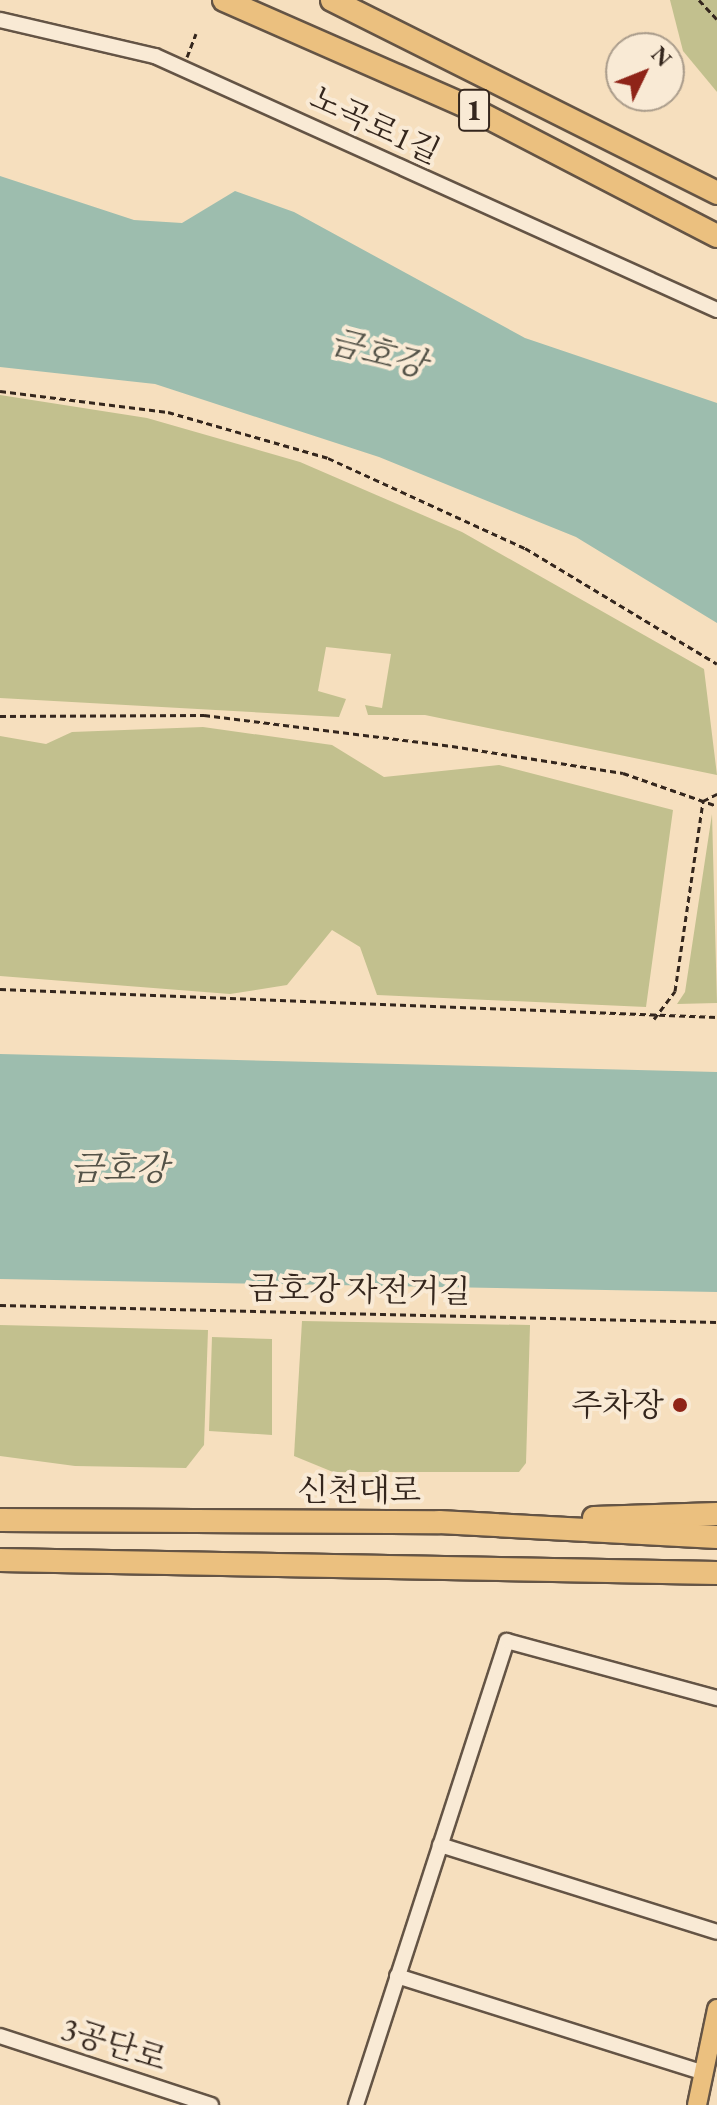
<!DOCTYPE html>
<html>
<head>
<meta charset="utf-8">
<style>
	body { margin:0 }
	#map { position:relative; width:717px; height:2105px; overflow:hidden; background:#f6dfbe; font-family:"EB Garamond","Noto Serif KR",serif }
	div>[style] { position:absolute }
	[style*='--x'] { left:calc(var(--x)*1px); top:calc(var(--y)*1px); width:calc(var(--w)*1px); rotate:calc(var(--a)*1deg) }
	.green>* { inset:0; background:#c2c08e }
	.water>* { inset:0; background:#9dbdae }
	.path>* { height:3px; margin-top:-1.5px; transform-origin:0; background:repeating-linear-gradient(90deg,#34261d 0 6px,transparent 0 10px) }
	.roads { filter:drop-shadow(2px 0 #645445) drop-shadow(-2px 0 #645445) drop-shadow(0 2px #645445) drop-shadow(0 -2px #645445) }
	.minor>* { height:14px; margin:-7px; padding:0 7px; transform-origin:7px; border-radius:7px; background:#f9ead5 }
	.major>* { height:18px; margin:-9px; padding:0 9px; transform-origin:9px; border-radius:9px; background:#ebc07f }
	.highway>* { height:22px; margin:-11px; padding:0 11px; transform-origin:11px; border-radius:11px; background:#ebc07f }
	.dots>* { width:22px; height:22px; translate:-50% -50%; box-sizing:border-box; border:4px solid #f9ead5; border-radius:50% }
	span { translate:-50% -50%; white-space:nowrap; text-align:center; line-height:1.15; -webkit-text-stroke:8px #f9ead5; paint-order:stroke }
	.shield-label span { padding:2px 6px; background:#f9ead5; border:2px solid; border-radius:6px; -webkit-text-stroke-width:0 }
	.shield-label { font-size:30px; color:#34261d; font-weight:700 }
	.street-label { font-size:32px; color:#34261d }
	.poi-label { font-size:32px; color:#34261d }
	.right { translate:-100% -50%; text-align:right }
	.water-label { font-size:34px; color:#545348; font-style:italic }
	.north { position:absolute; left:605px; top:32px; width:80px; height:80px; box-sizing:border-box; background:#f9ead5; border:2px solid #aa9c8b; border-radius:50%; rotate:47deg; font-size:22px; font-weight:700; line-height:32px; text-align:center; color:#34261d }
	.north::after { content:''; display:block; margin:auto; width:28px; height:36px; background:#8f2418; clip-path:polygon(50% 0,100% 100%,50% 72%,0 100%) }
</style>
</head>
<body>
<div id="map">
	<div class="green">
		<div style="clip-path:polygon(670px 0,717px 0,717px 92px,683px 51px)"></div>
		<div style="clip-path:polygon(0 395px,147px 418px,300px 462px,462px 532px,704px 669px,717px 775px,425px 715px,368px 715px,365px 705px,382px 708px,391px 654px,326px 647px,318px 691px,346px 699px,339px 717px,0 698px)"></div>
		<div style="clip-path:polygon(203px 727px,332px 745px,384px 777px,499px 765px,673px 810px,646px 1007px,377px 995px,360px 947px,332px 930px,287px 985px,230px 994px,0 976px,0 736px,46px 744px,72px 732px)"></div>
		<div style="clip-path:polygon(712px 814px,717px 1003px,677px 1004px,685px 992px)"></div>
		<div style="clip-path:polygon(302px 1321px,530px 1325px,526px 1463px,519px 1472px,333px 1472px,294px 1456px)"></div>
		<div style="clip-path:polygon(0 1325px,208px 1330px,204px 1445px,186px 1468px,75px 1466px,0 1456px)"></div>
		<div style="clip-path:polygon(212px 1337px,272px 1339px,272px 1435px,209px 1431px)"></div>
	</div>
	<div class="water">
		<div style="clip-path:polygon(0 176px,134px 220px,182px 223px,235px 191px,294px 212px,525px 338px,717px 403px,717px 623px,576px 537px,379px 457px,155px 384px,0 367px)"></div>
		<div style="clip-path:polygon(0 1054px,717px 1072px,717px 1292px,0 1279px)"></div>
	</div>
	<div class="path">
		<div style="--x:699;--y:0;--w:26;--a:47"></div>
		<div style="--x:187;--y:57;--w:25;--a:-69"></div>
		<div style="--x:0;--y:391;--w:169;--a:7.1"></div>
		<div style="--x:168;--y:412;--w:166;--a:16"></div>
		<div style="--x:328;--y:458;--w:217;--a:24.6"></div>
		<div style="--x:525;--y:548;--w:224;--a:31.1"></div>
		<div style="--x:0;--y:716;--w:204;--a:-0.3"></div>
		<div style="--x:204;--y:715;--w:250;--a:7.1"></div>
		<div style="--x:452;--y:746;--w:173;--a:9"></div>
		<div style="--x:623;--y:773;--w:100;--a:19.3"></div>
		<div style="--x:0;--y:989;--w:718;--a:2.24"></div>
		<div style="--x:654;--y:1019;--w:35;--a:-53"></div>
		<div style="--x:675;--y:991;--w:192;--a:-81.6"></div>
		<div style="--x:703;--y:801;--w:16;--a:-27"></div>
		<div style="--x:0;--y:1305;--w:717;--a:1.36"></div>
	</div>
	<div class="roads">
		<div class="minor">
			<div style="--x:0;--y:20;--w:159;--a:13.1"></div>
			<div style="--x:155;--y:56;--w:617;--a:24.32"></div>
			<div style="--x:440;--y:1845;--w:290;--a:17.4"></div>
			<div style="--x:397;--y:1976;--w:322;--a:17.5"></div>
			<div style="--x:0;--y:2036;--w:222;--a:18.1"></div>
			<div style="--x:356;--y:2105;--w:488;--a:-72"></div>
			<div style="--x:507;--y:1641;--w:218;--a:15.2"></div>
		</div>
		<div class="major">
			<div style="--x:697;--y:2105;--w:98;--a:-78.2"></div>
		</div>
		<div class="highway">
			<div style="--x:224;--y:0;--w:271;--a:23.7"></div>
			<div style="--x:472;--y:109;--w:276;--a:27.4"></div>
			<div style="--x:332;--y:0;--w:431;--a:26.6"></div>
			<div style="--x:594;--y:1518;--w:123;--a:-1.9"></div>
			<div style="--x:0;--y:1520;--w:439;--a:0.3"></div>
			<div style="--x:439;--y:1522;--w:278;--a:3.1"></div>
			<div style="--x:0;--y:1560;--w:717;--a:1.04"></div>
		</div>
	</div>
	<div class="dots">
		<div style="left:680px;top:1405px;background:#8f2418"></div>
	</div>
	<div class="shield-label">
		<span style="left:474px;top:110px">1</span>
	</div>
	<div class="street-label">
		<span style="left:375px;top:125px;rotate:25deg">노곡로1길</span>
		<span style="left:359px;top:1290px;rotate:1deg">금호강 자전거길</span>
		<span style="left:359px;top:1490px">신천대로</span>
		<span style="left:114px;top:2044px;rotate:18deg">3공단로</span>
	</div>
	<div class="poi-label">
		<span class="right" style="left:664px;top:1405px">주차장</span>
	</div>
	<div class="water-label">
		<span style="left:378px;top:353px;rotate:15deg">금호강</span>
		<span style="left:119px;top:1169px">금호강</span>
	</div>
	<div class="north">N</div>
</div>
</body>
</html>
